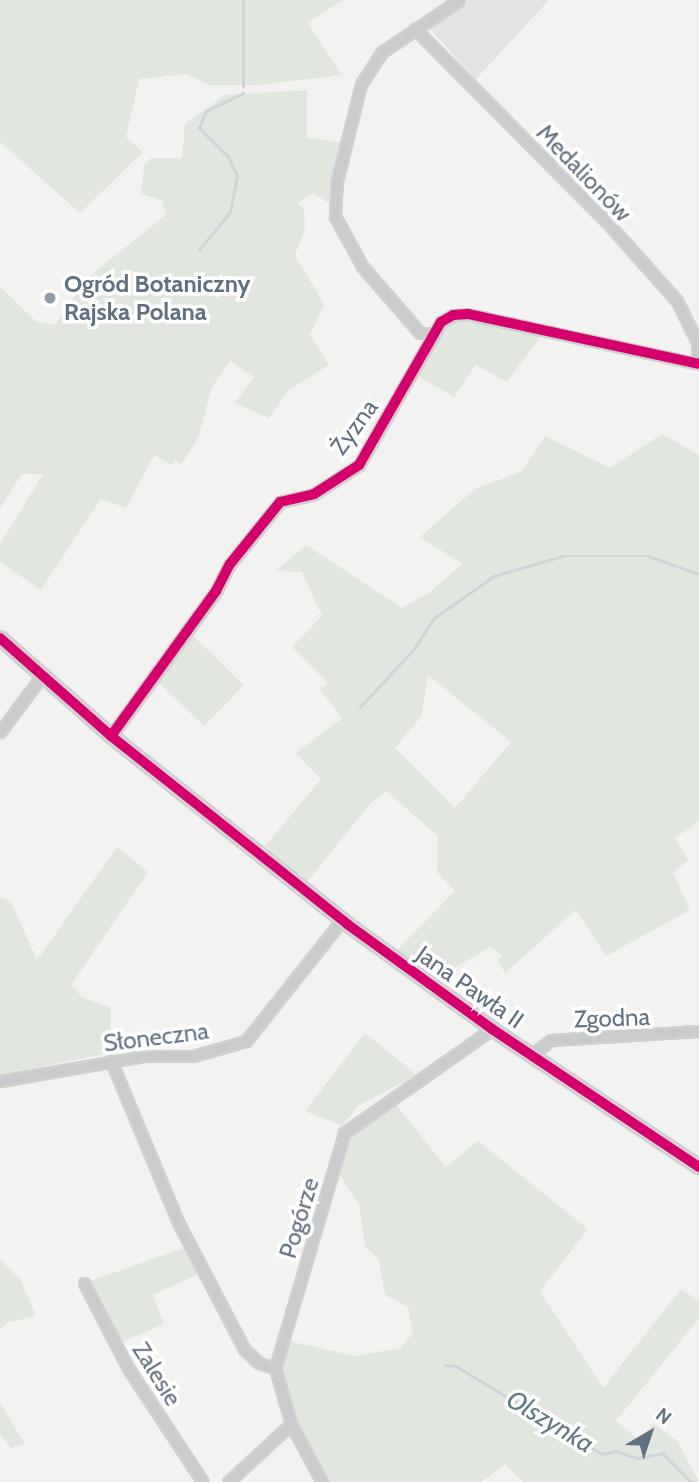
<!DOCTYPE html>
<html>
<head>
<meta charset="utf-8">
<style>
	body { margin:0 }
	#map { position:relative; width:699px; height:1482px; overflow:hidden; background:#f2f3f0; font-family:Cabin,sans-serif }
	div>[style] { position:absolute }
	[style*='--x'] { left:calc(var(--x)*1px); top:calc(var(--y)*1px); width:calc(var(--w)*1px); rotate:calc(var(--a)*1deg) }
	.built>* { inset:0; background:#e2e4e3 }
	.green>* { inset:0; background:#e1e6de }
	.stream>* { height:2.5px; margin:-1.25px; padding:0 1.25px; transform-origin:1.25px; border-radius:1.25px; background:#ced5d8 }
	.roads { filter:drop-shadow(2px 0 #cfd1d0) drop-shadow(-2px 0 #cfd1d0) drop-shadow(0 2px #cfd1d0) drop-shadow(0 -2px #cfd1d0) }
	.street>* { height:9px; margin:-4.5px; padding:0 4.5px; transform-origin:4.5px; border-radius:4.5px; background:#cacbcc }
	.secondary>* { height:12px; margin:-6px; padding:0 6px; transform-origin:6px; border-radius:6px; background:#dedfe0 }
	.cycleway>* { height:10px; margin:-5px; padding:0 5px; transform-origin:5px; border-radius:5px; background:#d6006c }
	.dots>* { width:19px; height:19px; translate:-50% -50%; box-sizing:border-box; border:4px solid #fff; border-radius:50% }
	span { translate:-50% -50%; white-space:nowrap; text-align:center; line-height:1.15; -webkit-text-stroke:7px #fff; paint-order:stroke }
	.street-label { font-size:24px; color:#627181 }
	.poi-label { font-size:24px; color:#627181; font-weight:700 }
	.left { translate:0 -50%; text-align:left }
	.water-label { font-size:26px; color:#627a86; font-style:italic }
	.north { position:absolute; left:615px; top:1398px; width:70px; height:70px; -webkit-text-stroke:5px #fff; paint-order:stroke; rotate:39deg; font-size:19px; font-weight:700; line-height:28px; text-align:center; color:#627181 }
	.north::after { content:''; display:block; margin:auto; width:24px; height:32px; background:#627181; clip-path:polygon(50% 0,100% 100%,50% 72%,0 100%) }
</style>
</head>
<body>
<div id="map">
	<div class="built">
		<div style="clip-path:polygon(463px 0,549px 0,475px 80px,428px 26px)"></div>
	</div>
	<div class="green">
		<div style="clip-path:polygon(0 0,343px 0,308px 23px,342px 75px,259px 85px,209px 85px,186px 74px,139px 79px,126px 137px,143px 152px,80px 213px,0 142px)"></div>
		<div style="clip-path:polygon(307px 90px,307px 138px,341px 142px,329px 203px,313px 193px,297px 203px,304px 208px,305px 229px,295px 255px,324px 304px,310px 335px,329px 365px,289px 390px,269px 418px,235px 403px,254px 377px,230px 361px,212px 387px,198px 439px,181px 464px,175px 460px,171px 465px,154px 455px,126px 508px,101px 499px,41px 590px,0 562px,0 544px,43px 474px,22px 474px,0 508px,0 287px,37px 322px,55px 325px,87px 278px,166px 215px,162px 200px,141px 194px,144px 166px,151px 158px,182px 158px,185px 124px,225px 95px)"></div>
		<div style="clip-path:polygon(467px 318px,541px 336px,507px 382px,476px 365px,454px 397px,418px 376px,445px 324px)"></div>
		<div style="clip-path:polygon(evenodd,662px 434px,699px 455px,699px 821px,675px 838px,688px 860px,673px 873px,690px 910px,606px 956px,576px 910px,505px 973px,497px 960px,503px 956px,490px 947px,433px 981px,396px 951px,455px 891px,437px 872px,438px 836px,386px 791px,370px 804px,307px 882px,263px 849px,321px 779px,296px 753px,342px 718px,320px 690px,328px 683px,292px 647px,322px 616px,302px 572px,276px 571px,306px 545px,402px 608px,430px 592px,462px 564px,420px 537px,476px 488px,521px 472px,545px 436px,610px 468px,662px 434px,428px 675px,511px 742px,455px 808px,395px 748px,421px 717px,428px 675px)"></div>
		<div style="clip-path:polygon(191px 634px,244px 685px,204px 726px,155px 679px)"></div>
		<div style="clip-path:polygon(117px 847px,148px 872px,71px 985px,83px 998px,111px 1007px,110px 1053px,0 1075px,0 897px,11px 902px,37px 960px)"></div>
		<div style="clip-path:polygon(365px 1033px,417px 1075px,359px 1105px,342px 1126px,305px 1111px)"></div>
		<div style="clip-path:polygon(393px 1101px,446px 1167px,478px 1141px,588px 1229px,540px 1291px,603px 1388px,681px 1289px,699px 1301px,699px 1318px,616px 1421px,639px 1440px,653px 1423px,678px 1442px,699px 1482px,523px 1482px,505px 1464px,482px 1482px,326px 1482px,284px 1396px,280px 1360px,284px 1340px,355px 1356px,400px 1348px,413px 1333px,408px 1307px,385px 1295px,379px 1260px,365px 1246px,359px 1205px,338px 1172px,345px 1141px,366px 1118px)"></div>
		<div style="clip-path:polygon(187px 1247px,200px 1273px,153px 1295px,164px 1324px,120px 1343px,87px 1282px)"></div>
		<div style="clip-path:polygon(0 1259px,20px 1279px,36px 1316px,7px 1323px,0 1330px)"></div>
		<div style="clip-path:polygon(0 1403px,25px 1444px,11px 1448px,0 1434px)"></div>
	</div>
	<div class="stream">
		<div style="--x:243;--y:87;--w:87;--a:-90"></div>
		<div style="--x:199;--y:250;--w:49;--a:-50.8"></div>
		<div style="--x:230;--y:212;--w:37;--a:-79"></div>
		<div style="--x:237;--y:176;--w:21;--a:-115"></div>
		<div style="--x:228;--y:157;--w:41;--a:-135"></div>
		<div style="--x:199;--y:128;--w:18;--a:-68"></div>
		<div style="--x:206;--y:111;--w:41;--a:-25.9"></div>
		<div style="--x:360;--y:707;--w:79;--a:-47"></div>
		<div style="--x:414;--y:649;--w:37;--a:-57"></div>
		<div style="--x:434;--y:618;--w:73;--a:-35"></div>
		<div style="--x:494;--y:576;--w:72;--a:-16.2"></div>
		<div style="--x:563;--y:556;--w:85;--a:0"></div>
		<div style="--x:648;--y:556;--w:54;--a:19.4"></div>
		<div style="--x:445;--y:1365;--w:11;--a:5"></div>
		<div style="--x:456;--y:1366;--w:170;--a:31.1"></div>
		<div style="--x:602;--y:1454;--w:14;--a:-12"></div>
		<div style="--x:616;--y:1451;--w:23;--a:18"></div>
		<div style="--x:638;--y:1458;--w:25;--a:-11"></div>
		<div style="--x:663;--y:1453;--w:40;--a:46"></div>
	</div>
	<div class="roads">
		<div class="street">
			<div style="--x:415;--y:29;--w:269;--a:45.2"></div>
			<div style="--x:605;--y:220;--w:108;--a:48.4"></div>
			<div style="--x:677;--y:301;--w:46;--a:64"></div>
			<div style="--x:697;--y:342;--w:19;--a:90"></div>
			<div style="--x:434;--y:333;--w:14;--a:180"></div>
			<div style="--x:420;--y:333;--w:89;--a:-130.9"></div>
			<div style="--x:362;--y:266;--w:57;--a:-118.4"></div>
			<div style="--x:335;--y:216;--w:35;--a:-87"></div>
			<div style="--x:337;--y:181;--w:100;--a:-76.1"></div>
			<div style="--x:361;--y:84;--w:38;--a:-57"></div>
			<div style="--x:382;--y:52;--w:93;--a:-34"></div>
			<div style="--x:0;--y:732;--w:72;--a:-53.4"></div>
			<div style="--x:111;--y:736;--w:179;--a:-54.1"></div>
			<div style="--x:216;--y:591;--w:30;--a:-63"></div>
			<div style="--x:230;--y:564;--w:80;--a:-51.1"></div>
			<div style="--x:280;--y:502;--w:35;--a:-13"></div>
			<div style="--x:314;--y:494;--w:54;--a:-32.8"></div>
			<div style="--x:359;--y:465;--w:165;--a:-60.2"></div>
			<div style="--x:441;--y:322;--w:14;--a:-30"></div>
			<div style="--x:453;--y:315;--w:15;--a:-4"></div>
			<div style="--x:468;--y:314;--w:236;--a:12.2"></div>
			<div style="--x:531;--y:1055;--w:25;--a:-37"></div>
			<div style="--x:551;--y:1040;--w:148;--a:-3.5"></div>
			<div style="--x:111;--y:1061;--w:174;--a:67.4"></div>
			<div style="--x:178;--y:1222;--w:143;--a:62.5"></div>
			<div style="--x:244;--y:1349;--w:21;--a:43"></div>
			<div style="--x:259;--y:1363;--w:17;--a:17"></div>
			<div style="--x:0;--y:1081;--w:146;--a:-9.8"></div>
			<div style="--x:144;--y:1056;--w:49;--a:0"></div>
			<div style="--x:193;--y:1056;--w:55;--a:-15.8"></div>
			<div style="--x:246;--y:1041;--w:154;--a:-51.6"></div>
			<div style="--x:84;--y:1283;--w:96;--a:62.6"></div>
			<div style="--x:128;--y:1368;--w:136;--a:56.7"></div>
			<div style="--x:228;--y:1482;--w:86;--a:-42.6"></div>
			<div style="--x:322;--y:1482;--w:66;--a:-118.1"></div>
			<div style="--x:291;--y:1424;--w:58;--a:-105.9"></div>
			<div style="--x:275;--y:1368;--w:245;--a:-73.6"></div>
			<div style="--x:344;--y:1133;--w:181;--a:-35.1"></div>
		</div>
		<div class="secondary">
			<div style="--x:0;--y:638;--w:148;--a:41.4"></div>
			<div style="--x:111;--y:736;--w:302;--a:38.5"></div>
			<div style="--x:347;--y:924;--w:179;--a:35.9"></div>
			<div style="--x:492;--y:1029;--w:249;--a:33.7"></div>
		</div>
	</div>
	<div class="cycleway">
		<div style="--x:0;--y:638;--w:148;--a:41.4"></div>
		<div style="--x:111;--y:736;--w:302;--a:38.5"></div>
		<div style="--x:347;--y:924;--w:179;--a:35.9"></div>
		<div style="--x:492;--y:1029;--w:249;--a:33.7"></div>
		<div style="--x:111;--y:736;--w:179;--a:-54.1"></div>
		<div style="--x:216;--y:591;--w:30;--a:-63"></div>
		<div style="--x:230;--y:564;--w:80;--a:-51.1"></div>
		<div style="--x:280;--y:502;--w:35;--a:-13"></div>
		<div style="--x:314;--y:494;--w:54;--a:-32.8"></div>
		<div style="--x:359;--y:465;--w:165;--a:-60.2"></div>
		<div style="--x:441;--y:322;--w:14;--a:-30"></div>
		<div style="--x:453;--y:315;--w:15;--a:-4"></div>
		<div style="--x:468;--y:314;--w:236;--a:12.2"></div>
	</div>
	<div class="dots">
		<div style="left:50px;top:298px;background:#949ea8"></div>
	</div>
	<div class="street-label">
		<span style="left:584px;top:173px;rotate:46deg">Medalionów</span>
		<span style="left:354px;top:427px;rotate:-54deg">Żyzna</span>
		<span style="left:470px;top:987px;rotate:35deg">Jana Pawła II</span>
		<span style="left:612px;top:1018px;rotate:-2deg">Zgodna</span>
		<span style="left:156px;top:1037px;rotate:-7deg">Słoneczna</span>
		<span style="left:299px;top:1218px;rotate:-73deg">Pogórze</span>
		<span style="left:157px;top:1374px;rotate:58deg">Zalesie</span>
	</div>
	<div class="poi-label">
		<span class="left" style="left:64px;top:298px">Ogród Botaniczny<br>Rajska Polana</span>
	</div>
	<div class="water-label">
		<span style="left:550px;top:1422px;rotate:31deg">Olszynka</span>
	</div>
	<div class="north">N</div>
</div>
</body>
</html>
